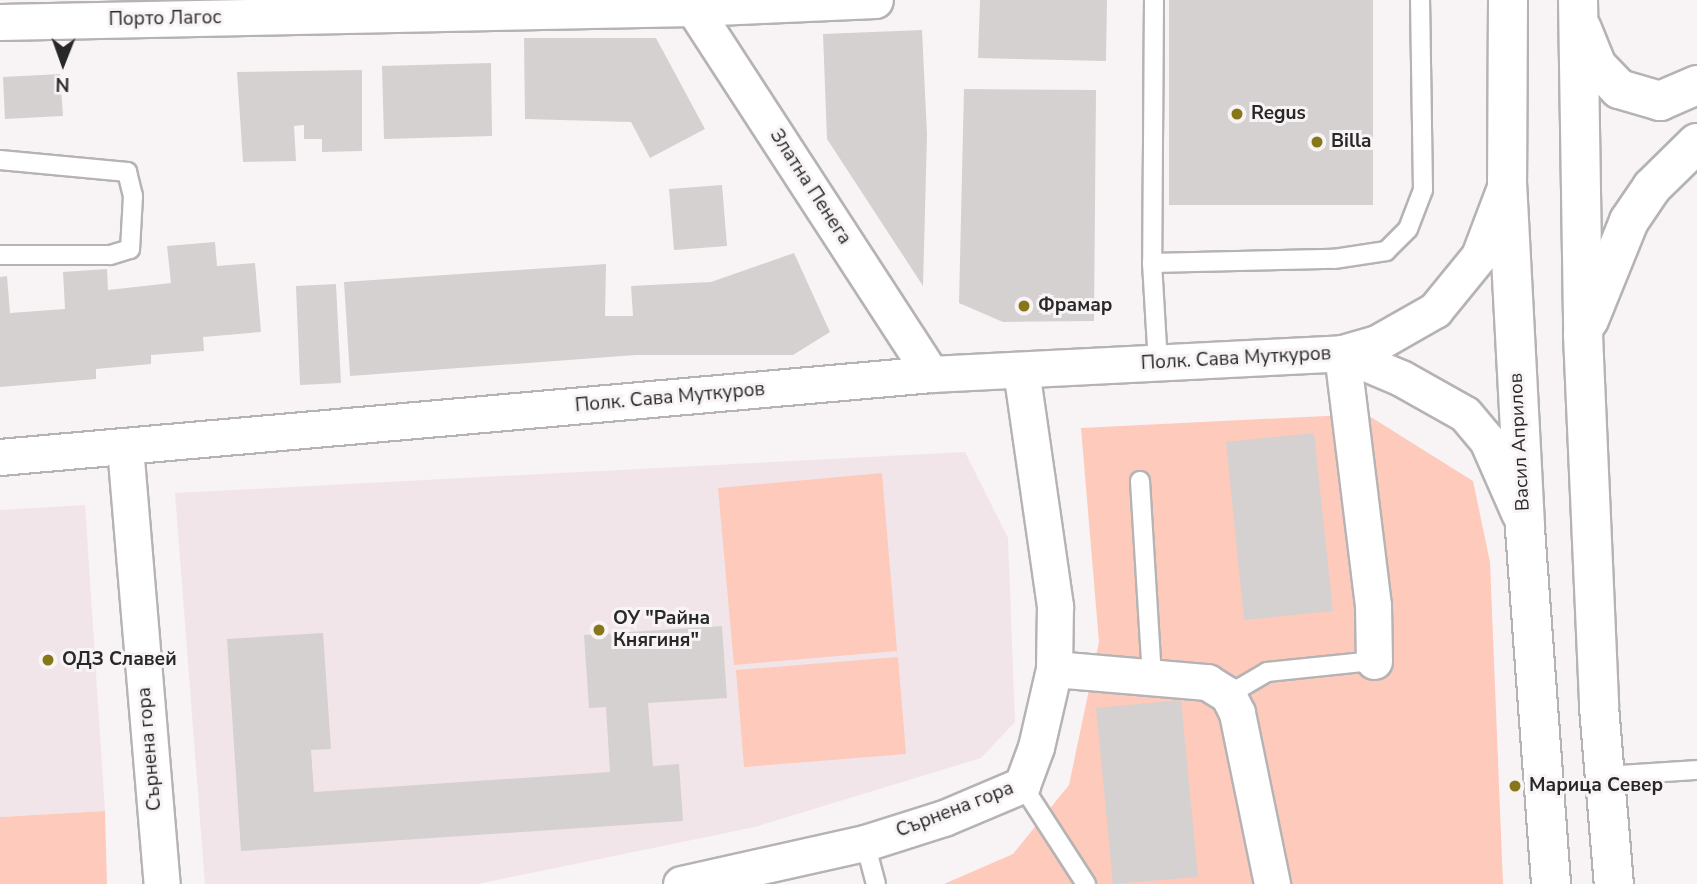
<!DOCTYPE html>
<html>
<head>
<meta charset="utf-8">
<style>
	body { margin:0 }
	#map { position:relative; width:1697px; height:884px; overflow:hidden; background:#f8f4f6; font-family:"Nunito Sans",sans-serif }
	div>[style] { position:absolute }
	[style*='--x'] { left:calc(var(--x)*1px); top:calc(var(--y)*1px); width:calc(var(--w)*1px); rotate:calc(var(--a)*1deg) }
	.built>* { inset:0; background:#f1e5e9 }
	.green>* { inset:0; background:#fecabb }
	.building>* { inset:0; background:#d5d1d1 }
	.roads { filter:drop-shadow(2px 0 #b6b3b4) drop-shadow(-2px 0 #b6b3b4) drop-shadow(0 2px #b6b3b4) drop-shadow(0 -2px #b6b3b4) }
	.lane>* { height:18px; margin:-9px; padding:0 9px; transform-origin:9px; border-radius:9px; background:#fff }
	.street>* { height:35px; margin:-17.5px; padding:0 17.5px; transform-origin:17.5px; border-radius:17.5px; background:#fff }
	.secondary>* { height:38px; margin:-19px; padding:0 19px; transform-origin:19px; border-radius:19px; background:#fff }
	.dots>* { width:19px; height:19px; translate:-50% -50%; box-sizing:border-box; border:4px solid #f8f4f6; border-radius:50% }
	span { translate:-50% -50%; white-space:nowrap; text-align:center; line-height:1.15; -webkit-text-stroke:6px #f8f4f6; paint-order:stroke }
	.street-label { font-size:19px; color:#292828 }
	.poi-label { font-size:19px; color:#292828; font-weight:700 }
	.left { translate:0 -50%; text-align:left }
	.north { position:absolute; left:28px; top:28px; width:70px; height:70px; -webkit-text-stroke:5px #f8f4f6; paint-order:stroke; rotate:181deg; font-size:19px; font-weight:700; line-height:28px; text-align:center; color:#292828 }
	.north::after { content:''; display:block; margin:auto; width:24px; height:32px; background:#292828; clip-path:polygon(50% 0,100% 100%,50% 72%,0 100%) }
</style>
</head>
<body>
<div id="map">
	<div class="built">
		<div style="clip-path:polygon(965px 452px,1008px 538px,1015px 722px,981px 758px,755px 827px,477px 884px,205px 884px,175px 493px)"></div>
		<div style="clip-path:polygon(85px 505px,105px 811px,0 817px,0 510px)"></div>
	</div>
	<div class="green">
		<div style="clip-path:polygon(1366px 414px,1473px 481px,1490px 562px,1503px 884px,944px 884px,1013px 854px,1069px 785px,1099px 642px,1081px 428px)"></div>
		<div style="clip-path:polygon(882px 473px,897px 651px,734px 665px,718px 488px)"></div>
		<div style="clip-path:polygon(898px 657px,906px 754px,744px 767px,736px 670px)"></div>
		<div style="clip-path:polygon(105px 811px,107px 884px,0 884px,0 817px)"></div>
	</div>
	<div class="building">
		<div style="clip-path:polygon(980px 0,1107px 0,1106px 61px,978px 58px)"></div>
		<div style="clip-path:polygon(1169px 0,1373px 0,1373px 205px,1169px 205px)"></div>
		<div style="clip-path:polygon(922px 30px,927px 135px,923px 286px,827px 139px,823px 34px)"></div>
		<div style="clip-path:polygon(524px 38px,656px 38px,705px 129px,650px 158px,631px 122px,525px 119px)"></div>
		<div style="clip-path:polygon(491px 63px,492px 136px,384px 139px,382px 66px)"></div>
		<div style="clip-path:polygon(362px 70px,362px 151px,322px 152px,322px 139px,304px 139px,304px 125px,294px 126px,296px 161px,243px 162px,237px 72px)"></div>
		<div style="clip-path:polygon(60px 74px,63px 116px,5px 119px,3px 77px)"></div>
		<div style="clip-path:polygon(964px 89px,1096px 90px,1094px 321px,1003px 322px,959px 303px)"></div>
		<div style="clip-path:polygon(722px 185px,727px 246px,674px 250px,669px 189px)"></div>
		<div style="clip-path:polygon(215px 242px,217px 266px,255px 263px,261px 332px,203px 337px,204px 351px,151px 355px,151px 364px,96px 369px,96px 379px,0 387px,0 277px,7px 276px,10px 313px,65px 309px,63px 272px,107px 269px,108px 290px,171px 283px,167px 246px)"></div>
		<div style="clip-path:polygon(794px 253px,830px 332px,793px 355px,636px 355px,350px 376px,344px 282px,606px 264px,605px 316px,633px 316px,631px 286px,711px 282px)"></div>
		<div style="clip-path:polygon(336px 284px,341px 383px,300px 385px,296px 286px)"></div>
		<div style="clip-path:polygon(1314px 433px,1333px 611px,1244px 620px,1226px 442px)"></div>
		<div style="clip-path:polygon(722px 626px,727px 698px,648px 703px,653px 766px,679px 764px,683px 821px,241px 851px,227px 639px,323px 633px,331px 749px,311px 750px,314px 792px,610px 772px,606px 707px,589px 708px,584px 635px)"></div>
		<div style="clip-path:polygon(1181px 700px,1198px 877px,1113px 884px,1096px 708px)"></div>
	</div>
	<div class="roads">
		<div class="lane">
			<div style="--x:1154;--y:0;--w:263;--a:90.4"></div>
			<div style="--x:1152;--y:263;--w:100;--a:86.6"></div>
			<div style="--x:0;--y:160;--w:128;--a:5.4"></div>
			<div style="--x:127;--y:172;--w:25;--a:76"></div>
			<div style="--x:133;--y:196;--w:53;--a:93.2"></div>
			<div style="--x:130;--y:249;--w:21;--a:163"></div>
			<div style="--x:110;--y:255;--w:110;--a:180"></div>
			<div style="--x:1152;--y:263;--w:182;--a:-1.3"></div>
			<div style="--x:1334;--y:259;--w:53;--a:-8.7"></div>
			<div style="--x:1386;--y:251;--w:31;--a:-45"></div>
			<div style="--x:1408;--y:229;--w:42;--a:-69"></div>
			<div style="--x:1423;--y:190;--w:190;--a:-90.9"></div>
			<div style="--x:1140;--y:481;--w:196;--a:86.5"></div>
			<div style="--x:1228;--y:695;--w:45;--a:-30.5"></div>
			<div style="--x:1267;--y:672;--w:108;--a:-5.9"></div>
			<div style="--x:1606;--y:776;--w:91;--a:-3.8"></div>
			<div style="--x:1022;--y:785;--w:118;--a:57.1"></div>
			<div style="--x:865;--y:843;--w:42;--a:75"></div>
		</div>
		<div class="street">
			<div style="--x:688;--y:0;--w:446;--a:57"></div>
			<div style="--x:0;--y:22;--w:693;--a:-1.16"></div>
			<div style="--x:693;--y:8;--w:182;--a:-2.5"></div>
			<div style="--x:1342;--y:353;--w:254;--a:83"></div>
			<div style="--x:1373;--y:605;--w:56;--a:89"></div>
			<div style="--x:1342;--y:353;--w:64;--a:23"></div>
			<div style="--x:1401;--y:378;--w:73;--a:29.4"></div>
			<div style="--x:1465;--y:414;--w:34;--a:50"></div>
			<div style="--x:1487;--y:440;--w:80;--a:66.3"></div>
			<div style="--x:125;--y:447;--w:439;--a:85.2"></div>
			<div style="--x:0;--y:457;--w:935;--a:-5.09"></div>
			<div style="--x:931;--y:374;--w:412;--a:-2.9"></div>
			<div style="--x:1342;--y:353;--w:36;--a:-16"></div>
			<div style="--x:1377;--y:343;--w:67;--a:-29.6"></div>
			<div style="--x:1435;--y:310;--w:70;--a:-50.8"></div>
			<div style="--x:1479;--y:256;--w:79;--a:-69.3"></div>
			<div style="--x:1054;--y:669;--w:154;--a:4.9"></div>
			<div style="--x:1207;--y:682;--w:25;--a:32"></div>
			<div style="--x:1228;--y:695;--w:20;--a:63"></div>
			<div style="--x:1237;--y:713;--w:175;--a:78.4"></div>
			<div style="--x:681;--y:884;--w:189;--a:-12.6"></div>
			<div style="--x:865;--y:843;--w:83;--a:-17.6"></div>
			<div style="--x:944;--y:818;--w:85;--a:-22.9"></div>
			<div style="--x:1022;--y:785;--w:40;--a:-69.8"></div>
			<div style="--x:1036;--y:747;--w:80;--a:-77"></div>
			<div style="--x:1054;--y:669;--w:63;--a:-89.1"></div>
			<div style="--x:1055;--y:606;--w:238;--a:-98.2"></div>
		</div>
		<div class="secondary">
			<div style="--x:1508;--y:0;--w:182;--a:90.3"></div>
			<div style="--x:1507;--y:182;--w:347;--a:87"></div>
			<div style="--x:1525;--y:529;--w:356;--a:85.8"></div>
			<div style="--x:1578;--y:0;--w:335;--a:89.1"></div>
			<div style="--x:1583;--y:335;--w:372;--a:87.5"></div>
			<div style="--x:1599;--y:707;--w:178;--a:85.2"></div>
			<div style="--x:1582;--y:29;--w:40;--a:68"></div>
			<div style="--x:1597;--y:66;--w:32;--a:46"></div>
			<div style="--x:1619;--y:89;--w:43;--a:16.3"></div>
			<div style="--x:1660;--y:101;--w:40;--a:-23.4"></div>
			<div style="--x:1589;--y:320;--w:107;--a:-68"></div>
			<div style="--x:1629;--y:221;--w:41;--a:-55.9"></div>
			<div style="--x:1652;--y:187;--w:63;--a:-44.4"></div>
		</div>
	</div>
	<div class="dots">
		<div style="left:1237px;top:114px;background:#86771b"></div>
		<div style="left:1317px;top:142px;background:#86771b"></div>
		<div style="left:1024px;top:306px;background:#86771b"></div>
		<div style="left:599px;top:630px;background:#86771b"></div>
		<div style="left:48px;top:660px;background:#86771b"></div>
		<div style="left:1515px;top:786px;background:#86771b"></div>
	</div>
	<div class="street-label">
		<span style="left:165px;top:19px;rotate:-1deg">Порто Лагос</span>
		<span style="left:810px;top:187px;rotate:57deg">Златна Пенега</span>
		<span style="left:1236px;top:359px;rotate:-3deg">Полк. Сава Муткуров</span>
		<span style="left:670px;top:398px;rotate:-5deg">Полк. Сава Муткуров</span>
		<span style="left:1520px;top:442px;rotate:-93deg">Васил Априлов</span>
		<span style="left:150px;top:749px;rotate:-95deg">Сърнена гора</span>
		<span style="left:955px;top:810px;rotate:-21deg">Сърнена гора</span>
	</div>
	<div class="poi-label">
		<span class="left" style="left:1251px;top:114px">Regus</span>
		<span class="left" style="left:1331px;top:142px">Billa</span>
		<span class="left" style="left:1038px;top:306px">Фрамар</span>
		<span class="left" style="left:613px;top:630px">ОУ "Райна<br>Княгиня"</span>
		<span class="left" style="left:62px;top:660px">ОДЗ Славей</span>
		<span class="left" style="left:1529px;top:786px">Марица Север</span>
	</div>
	<div class="north">N</div>
</div>
</body>
</html>
